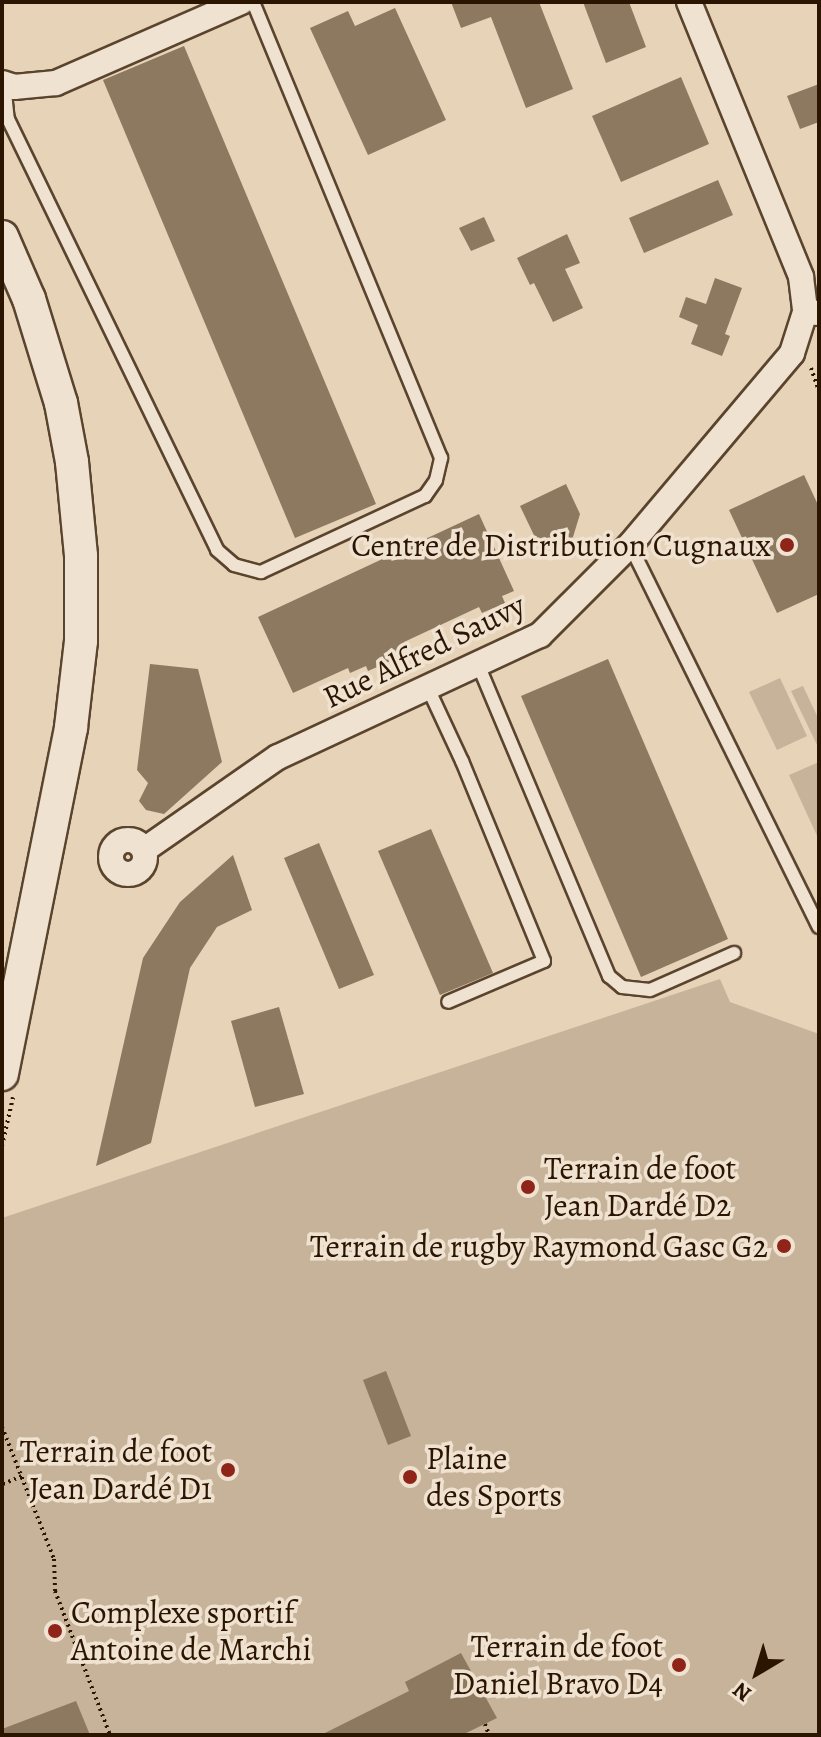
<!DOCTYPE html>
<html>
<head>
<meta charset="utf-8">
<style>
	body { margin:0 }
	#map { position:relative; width:821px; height:1737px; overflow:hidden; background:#e7d3b8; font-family:Alegreya,serif }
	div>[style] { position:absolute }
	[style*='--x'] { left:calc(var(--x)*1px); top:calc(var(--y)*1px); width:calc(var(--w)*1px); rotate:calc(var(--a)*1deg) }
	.green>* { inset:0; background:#c7b399 }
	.building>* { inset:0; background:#8d7860 }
	.path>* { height:4px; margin-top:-2px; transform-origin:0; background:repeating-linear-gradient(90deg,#2c1500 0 2px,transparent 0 6px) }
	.roads { filter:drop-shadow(2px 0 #5b442e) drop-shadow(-2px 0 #5b442e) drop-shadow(0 2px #5b442e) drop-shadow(0 -2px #5b442e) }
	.lane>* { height:12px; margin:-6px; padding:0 6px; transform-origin:6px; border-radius:6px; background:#efe2d1 }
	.street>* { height:24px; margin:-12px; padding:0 12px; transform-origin:12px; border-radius:12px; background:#efe2d1 }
	.street>.ring { margin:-12px; padding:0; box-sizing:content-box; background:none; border:24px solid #efe2d1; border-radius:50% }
	.secondary>* { height:32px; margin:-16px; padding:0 16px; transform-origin:16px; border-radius:16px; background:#efe2d1 }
	.dots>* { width:22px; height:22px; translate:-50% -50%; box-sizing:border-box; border:4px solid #efe2d1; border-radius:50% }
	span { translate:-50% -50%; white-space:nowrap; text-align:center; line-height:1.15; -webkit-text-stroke:7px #efe2d1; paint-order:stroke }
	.poi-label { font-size:32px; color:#2c1500 }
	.right { translate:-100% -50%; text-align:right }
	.left { translate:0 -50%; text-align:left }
	.street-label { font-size:32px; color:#2c1500 }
	.frame { position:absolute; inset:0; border:4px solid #2c1500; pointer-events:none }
	.north { position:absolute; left:717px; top:1633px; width:80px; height:80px; -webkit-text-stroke:6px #efe2d1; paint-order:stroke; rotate:218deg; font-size:22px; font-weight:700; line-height:32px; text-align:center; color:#2c1500 }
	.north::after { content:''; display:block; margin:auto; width:28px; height:36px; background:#2c1500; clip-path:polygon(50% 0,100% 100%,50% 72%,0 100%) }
</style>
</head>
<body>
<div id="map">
	<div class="green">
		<div style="clip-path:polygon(780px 678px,807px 736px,777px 750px,749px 692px)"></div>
		<div style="clip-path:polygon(803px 686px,819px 720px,819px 749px,791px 691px)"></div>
		<div style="clip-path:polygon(819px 762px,819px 840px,789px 775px)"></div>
		<div style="clip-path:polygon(720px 979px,730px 1002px,819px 1034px,819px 1735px,2px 1735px,2px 1218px)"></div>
	</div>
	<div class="building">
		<div style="clip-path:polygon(451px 2px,539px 2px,573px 89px,526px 108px,491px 17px,461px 28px)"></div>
		<div style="clip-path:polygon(583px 2px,629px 2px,646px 47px,606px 63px)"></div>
		<div style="clip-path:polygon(395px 8px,446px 120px,368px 155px,310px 28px,348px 11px,355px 26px)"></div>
		<div style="clip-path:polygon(184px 46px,376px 504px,295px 538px,103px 80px)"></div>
		<div style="clip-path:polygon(681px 77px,709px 144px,621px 182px,592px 116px)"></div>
		<div style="clip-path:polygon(819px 84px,819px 122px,800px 129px,787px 96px)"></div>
		<div style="clip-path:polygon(718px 180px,733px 215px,644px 253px,629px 218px)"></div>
		<div style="clip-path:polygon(484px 217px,495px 241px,471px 251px,459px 228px)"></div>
		<div style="clip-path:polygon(567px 234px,580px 263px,565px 269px,583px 308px,553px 322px,534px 283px,530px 285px,517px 258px)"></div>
		<div style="clip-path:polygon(715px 278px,742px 288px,725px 334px,730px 336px,722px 356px,691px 344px,698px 325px,679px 317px,686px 297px,706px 304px)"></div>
		<div style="clip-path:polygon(804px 475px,819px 507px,819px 594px,777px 613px,729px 510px)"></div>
		<div style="clip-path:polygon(566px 484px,580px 514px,573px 537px,542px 552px,520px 506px)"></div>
		<div style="clip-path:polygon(479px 514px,514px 591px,502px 596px,505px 603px,482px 613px,479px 607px,404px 642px,406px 647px,391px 654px,393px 660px,368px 671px,366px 666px,350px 673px,348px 668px,293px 693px,258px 617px)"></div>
		<div style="clip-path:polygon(608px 659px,728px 939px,641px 977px,521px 696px)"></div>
		<div style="clip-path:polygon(150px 664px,198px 669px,222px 762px,164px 814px,146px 810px,139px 801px,148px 783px,137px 770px)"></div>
		<div style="clip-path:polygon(431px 829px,493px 973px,440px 995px,378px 851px)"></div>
		<div style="clip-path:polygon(319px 843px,374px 975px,339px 989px,284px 858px)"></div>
		<div style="clip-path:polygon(233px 855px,252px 910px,217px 927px,190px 968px,151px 1143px,96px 1166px,143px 958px,180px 902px)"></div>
		<div style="clip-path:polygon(279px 1007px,304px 1094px,255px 1107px,231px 1021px)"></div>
		<div style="clip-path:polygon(386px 1371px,411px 1436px,388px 1445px,363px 1380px)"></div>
		<div style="clip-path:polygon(461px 1653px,497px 1718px,462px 1735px,321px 1735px,409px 1691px,405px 1682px)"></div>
		<div style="clip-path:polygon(76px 1701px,90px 1735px,2px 1735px,2px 1729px)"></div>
	</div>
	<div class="path">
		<div style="--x:811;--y:368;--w:24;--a:71"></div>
		<div style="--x:2;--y:1146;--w:50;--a:-77.3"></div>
		<div style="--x:2;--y:1427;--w:142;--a:68.5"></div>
		<div style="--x:54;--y:1559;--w:32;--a:88"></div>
		<div style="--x:55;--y:1591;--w:154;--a:69.1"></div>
		<div style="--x:3;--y:1484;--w:21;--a:-23"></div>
		<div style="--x:485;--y:1724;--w:12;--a:70"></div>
	</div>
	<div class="roads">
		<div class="lane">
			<div style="--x:4;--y:83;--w:36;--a:84"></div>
			<div style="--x:8;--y:119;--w:479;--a:64.1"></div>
			<div style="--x:217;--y:550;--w:23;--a:41"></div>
			<div style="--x:234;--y:565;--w:28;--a:15"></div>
			<div style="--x:261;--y:572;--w:181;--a:-24.9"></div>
			<div style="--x:425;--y:496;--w:19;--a:-55"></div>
			<div style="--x:436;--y:480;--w:23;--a:-77"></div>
			<div style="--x:441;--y:458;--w:493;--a:-112.4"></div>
			<div style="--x:630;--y:545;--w:426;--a:63.7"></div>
			<div style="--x:477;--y:662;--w:341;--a:67.2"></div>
			<div style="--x:609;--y:976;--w:17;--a:40"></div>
			<div style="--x:622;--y:987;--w:28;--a:6"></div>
			<div style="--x:650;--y:990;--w:92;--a:-23.8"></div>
			<div style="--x:427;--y:686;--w:83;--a:65"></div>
			<div style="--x:462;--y:761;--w:216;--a:67.7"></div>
			<div style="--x:544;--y:961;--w:104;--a:156.9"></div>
		</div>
		<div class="street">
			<div style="--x:689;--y:2;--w:297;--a:67.8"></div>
			<div style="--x:801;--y:277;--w:35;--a:83"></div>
			<div style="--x:805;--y:312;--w:14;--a:4"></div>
			<div style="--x:2;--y:83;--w:13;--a:18"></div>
			<div style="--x:14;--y:87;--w:42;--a:-5.4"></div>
			<div style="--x:56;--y:83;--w:202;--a:-23.6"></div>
			<div class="ring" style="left:111px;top:840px;width:10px;height:10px"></div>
			<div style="--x:144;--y:850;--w:163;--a:-34.8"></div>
			<div style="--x:278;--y:757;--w:289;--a:-25"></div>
			<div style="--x:540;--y:635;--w:127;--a:-45"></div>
			<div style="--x:630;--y:545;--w:251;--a:-49.8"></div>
			<div style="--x:792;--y:353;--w:43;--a:-72.4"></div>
		</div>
		<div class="secondary">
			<div style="--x:2;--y:237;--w:68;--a:66.5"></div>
			<div style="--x:29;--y:299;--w:109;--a:72.9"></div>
			<div style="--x:61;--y:403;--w:60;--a:79.4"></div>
			<div style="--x:72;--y:462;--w:94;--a:84.5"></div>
			<div style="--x:81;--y:556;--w:85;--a:90"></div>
			<div style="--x:81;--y:641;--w:88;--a:96.6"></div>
			<div style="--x:71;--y:728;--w:353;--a:101.3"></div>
		</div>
	</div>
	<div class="dots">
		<div style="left:787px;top:545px;background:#8f2418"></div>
		<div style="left:528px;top:1187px;background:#8f2418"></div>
		<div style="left:784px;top:1246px;background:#8f2418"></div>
		<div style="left:228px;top:1470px;background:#8f2418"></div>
		<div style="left:410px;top:1477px;background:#8f2418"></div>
		<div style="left:55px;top:1631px;background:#8f2418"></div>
		<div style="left:679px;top:1665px;background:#8f2418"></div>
	</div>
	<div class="poi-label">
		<span class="right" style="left:771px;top:545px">Centre de Distribution Cugnaux</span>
		<span class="left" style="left:544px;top:1187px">Terrain de foot<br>Jean Dardé D2</span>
		<span class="right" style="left:768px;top:1246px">Terrain de rugby Raymond Gasc G2</span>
		<span class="right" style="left:212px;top:1470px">Terrain de foot<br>Jean Dardé D1</span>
		<span class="left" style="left:426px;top:1477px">Plaine<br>des Sports</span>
		<span class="left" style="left:71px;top:1631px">Complexe sportif<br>Antoine de Marchi</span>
		<span class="right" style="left:663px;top:1665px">Terrain de foot<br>Daniel Bravo D4</span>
	</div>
	<div class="street-label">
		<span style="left:424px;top:651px;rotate:-26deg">Rue Alfred Sauvy</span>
	</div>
	<div class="frame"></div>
	<div class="north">N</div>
</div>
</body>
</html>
